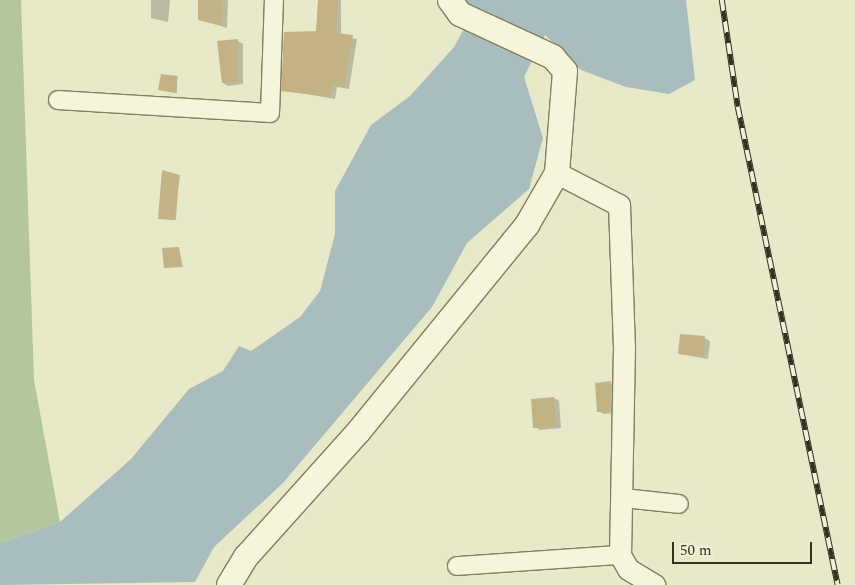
<!DOCTYPE html>
<html>
<head>
<meta charset="utf-8">
<style>
	body { margin:0 }
	#map { position:relative; width:855px; height:585px; overflow:hidden; background:#e8e9c8; font-family:Spectral,serif }
	div>[style] { position:absolute }
	[style*='--x'] { left:calc(var(--x)*1px); top:calc(var(--y)*1px); width:calc(var(--w)*1px); rotate:calc(var(--a)*1deg) }
	.green>* { inset:0; background:#b4c69d }
	.water>* { inset:0; background:#a9bdbe }
	.shadow>* { inset:0; background:#0003 }
	.building>* { inset:0; background:#c3b283 }
	.roads { filter:drop-shadow(1px 0 #837e5f) drop-shadow(-1px 0 #837e5f) drop-shadow(0 1px #837e5f) drop-shadow(0 -1px #837e5f) }
	.minor>* { height:18px; margin:-9px; padding:0 9px; transform-origin:9px; border-radius:9px; background:#f4f5db }
	.tertiary>* { height:21px; margin:-10.5px; padding:0 10.5px; transform-origin:10.5px; border-radius:10.5px; background:#f4f5db }
	.secondary>* { height:24px; margin:-12px; padding:0 12px; transform-origin:12px; border-radius:12px; background:#f4f5db }
	.rail>* { height:5.5px; margin-top:-2.75px; transform-origin:0; background:repeating-linear-gradient(90deg,#f0f1d7 0 11px,#353121 0 22px); box-sizing:border-box; border-block:1px solid #353121 }
	span { translate:-50% -50%; white-space:nowrap; text-align:center; line-height:1.15; -webkit-text-stroke:4.5px #f0f1d7; paint-order:stroke }
	.scale { position:absolute; left:672px; top:542px; width:140px; height:22px; box-sizing:border-box; border:2px solid #353121; border-top:0; padding-left:6px; font-size:15px; line-height:18px; white-space:nowrap; color:#353121; -webkit-text-stroke:4px #f0f1d7; paint-order:stroke }
</style>
</head>
<body>
<div id="map">
	<div class="green">
		<div style="clip-path:polygon(0 0,21px 0,34px 380px,60px 522px,0 543px)"></div>
	</div>
	<div class="water">
		<div style="clip-path:polygon(459px 0,686px 0,695px 80px,669px 94px,626px 87px,581px 70px,545px 35px,524px 77px,543px 138px,529px 189px,467px 243px,432px 307px,283px 483px,214px 547px,195px 582px,0 585px,0 543px,60px 522px,131px 459px,189px 389px,223px 371px,239px 346px,251px 351px,300px 317px,320px 291px,335px 234px,335px 191px,371px 125px,410px 96px,454px 47px,474px 11px)"></div>
	</div>
	<div class="shadow">
		<div style="clip-path:polygon(151px 0,170px 0,168px 22px,151px 18px)"></div>
		<div style="clip-path:polygon(199px 0,228px 0,227px 28px,199px 19px)"></div>
		<div style="clip-path:polygon(319px 0,341px 0,341px 35px,357px 39px,349px 89px,337px 87px,335px 99px,283px 90px,317px 32px)"></div>
		<div style="clip-path:polygon(238px 41px,243px 44px,243px 84px,228px 86px,223px 83px)"></div>
		<div style="clip-path:polygon(177px 78px,177px 93px,162px 90px)"></div>
		<div style="clip-path:polygon(179px 176px,176px 220px,162px 219px,159px 218px)"></div>
		<div style="clip-path:polygon(179px 248px,183px 267px,165px 267px)"></div>
		<div style="clip-path:polygon(705px 338px,710px 341px,708px 359px,679px 354px)"></div>
		<div style="clip-path:polygon(611px 383px,616px 386px,615px 413px,604px 414px,598px 411px)"></div>
		<div style="clip-path:polygon(554px 398px,559px 401px,561px 428px,540px 430px,535px 427px)"></div>
	</div>
	<div class="building">
		<div style="clip-path:polygon(198px 0,223px 1px,222px 26px,198px 20px)"></div>
		<div style="clip-path:polygon(318px 0,338px 0,336px 33px,353px 35px,344px 87px,332px 85px,330px 97px,281px 91px,284px 32px,316px 31px)"></div>
		<div style="clip-path:polygon(238px 39px,238px 82px,222px 83px,217px 41px)"></div>
		<div style="clip-path:polygon(161px 74px,178px 76px,175px 93px,158px 90px)"></div>
		<div style="clip-path:polygon(162px 170px,180px 175px,174px 220px,158px 219px)"></div>
		<div style="clip-path:polygon(179px 247px,181px 267px,164px 268px,162px 248px)"></div>
		<div style="clip-path:polygon(680px 334px,705px 336px,703px 356px,678px 354px)"></div>
		<div style="clip-path:polygon(611px 381px,610px 411px,597px 412px,595px 383px)"></div>
		<div style="clip-path:polygon(554px 397px,556px 426px,533px 428px,531px 399px)"></div>
	</div>
	<div class="roads">
		<div class="minor">
			<div style="--x:58;--y:100;--w:212;--a:3.5"></div>
			<div style="--x:270;--y:113;--w:113;--a:-88"></div>
			<div style="--x:623;--y:498;--w:56;--a:6.1"></div>
			<div style="--x:457;--y:566;--w:163;--a:-3.9"></div>
		</div>
		<div class="tertiary">
			<div style="--x:557;--y:173;--w:70;--a:27.3"></div>
			<div style="--x:619;--y:205;--w:142;--a:88"></div>
			<div style="--x:624;--y:347;--w:208;--a:91.1"></div>
			<div style="--x:620;--y:555;--w:16;--a:60"></div>
			<div style="--x:628;--y:569;--w:31;--a:31"></div>
		</div>
		<div class="secondary">
			<div style="--x:229;--y:585;--w:33;--a:-59"></div>
			<div style="--x:246;--y:557;--w:169;--a:-48.1"></div>
			<div style="--x:359;--y:431;--w:266;--a:-50.8"></div>
			<div style="--x:527;--y:225;--w:60;--a:-60"></div>
			<div style="--x:557;--y:173;--w:102;--a:-85.5"></div>
			<div style="--x:565;--y:71;--w:18;--a:-131"></div>
			<div style="--x:553;--y:57;--w:102;--a:-155.2"></div>
			<div style="--x:460;--y:14;--w:17;--a:-126"></div>
		</div>
	</div>
	<div class="rail">
		<div style="--x:722;--y:0;--w:108;--a:81.5"></div>
		<div style="--x:738;--y:107;--w:488;--a:78.2"></div>
	</div>
	<div class="scale">50 m</div>
</div>
</body>
</html>
